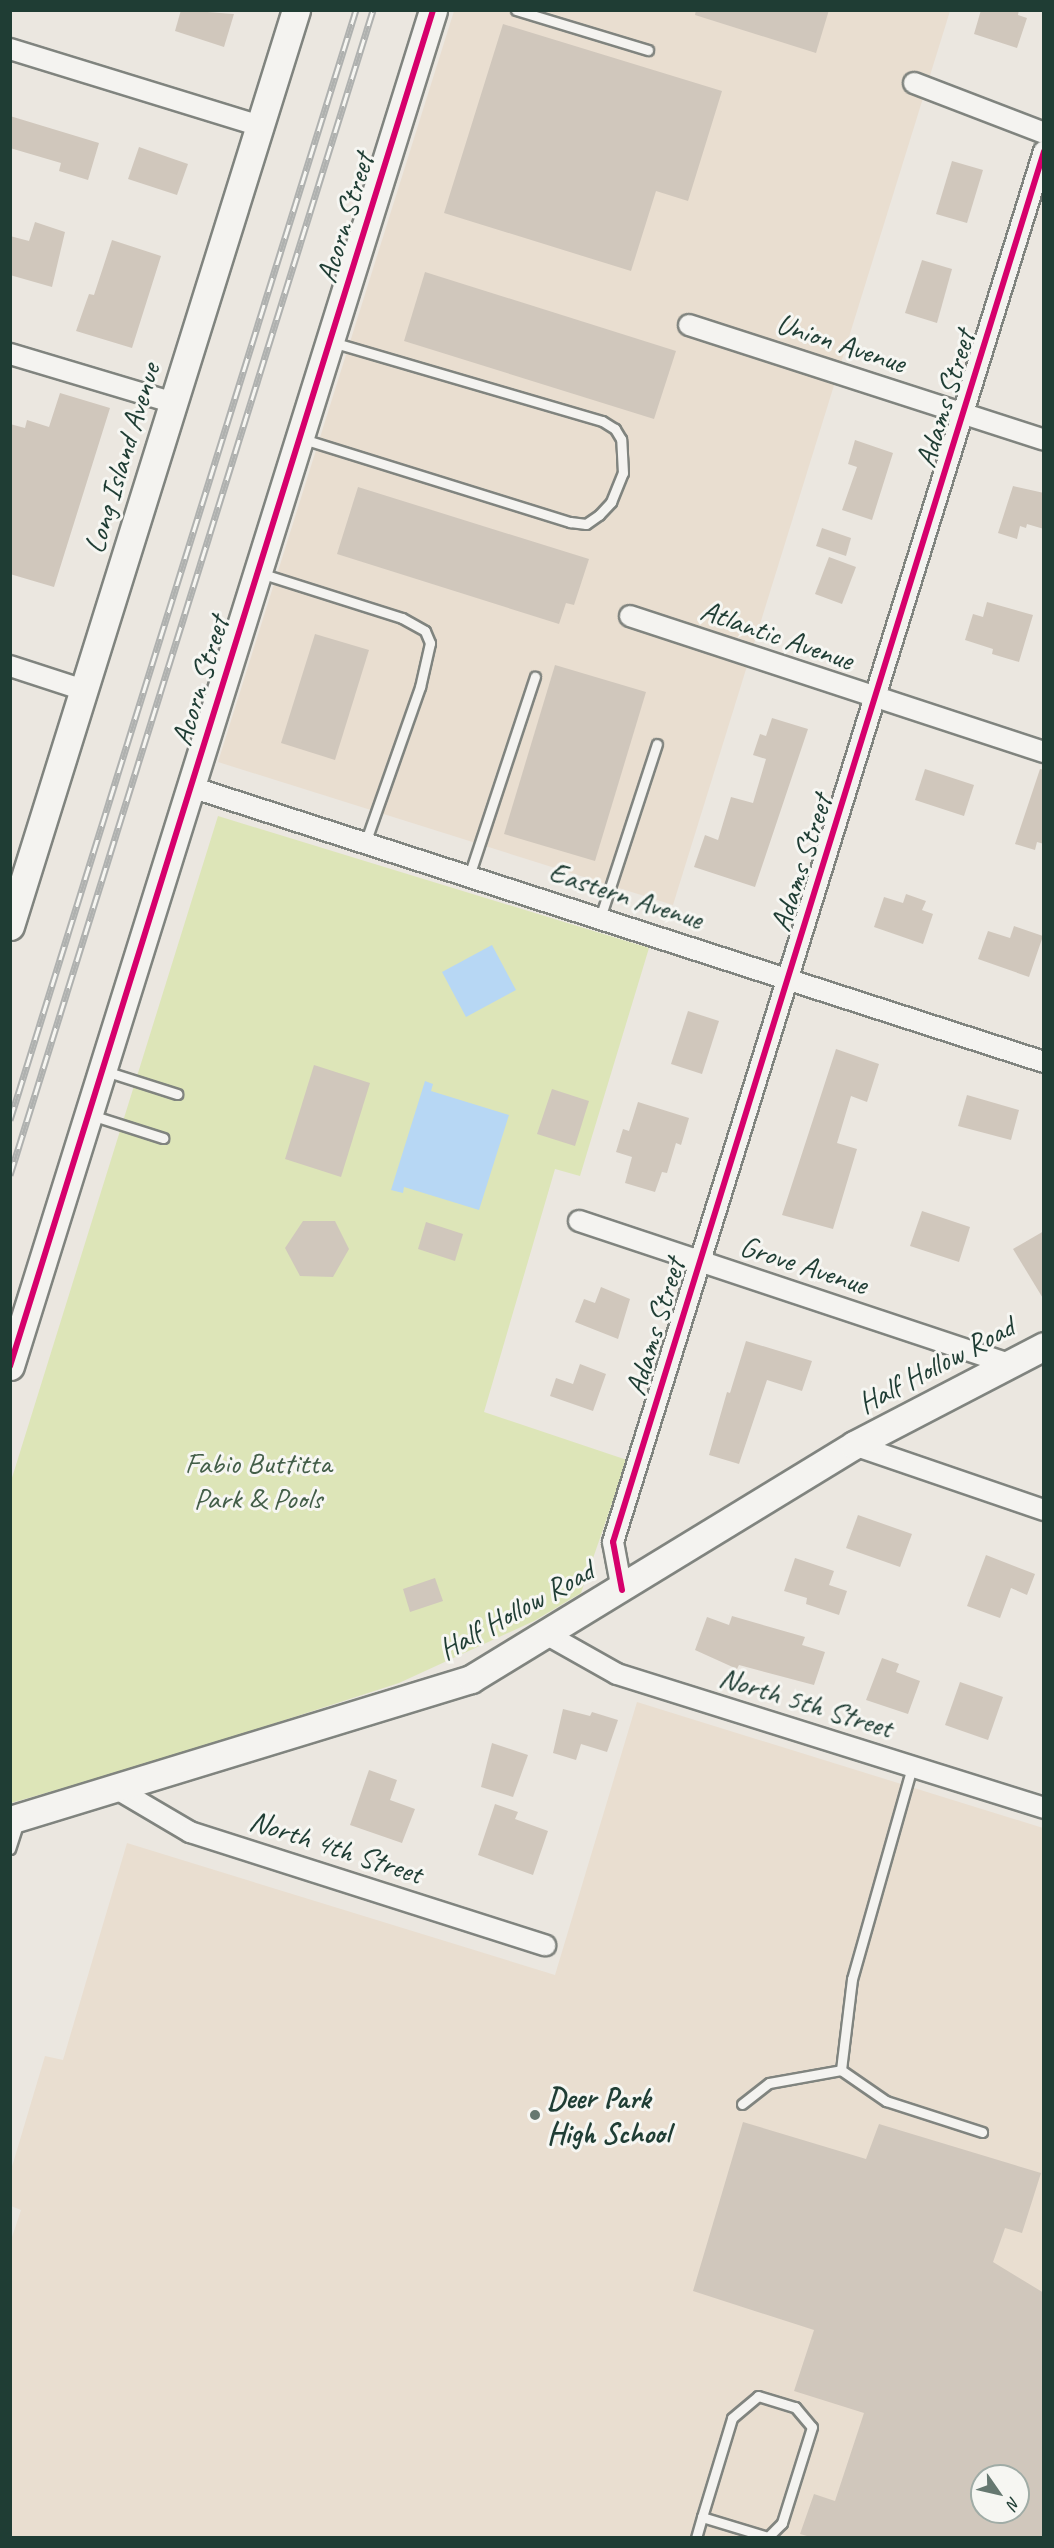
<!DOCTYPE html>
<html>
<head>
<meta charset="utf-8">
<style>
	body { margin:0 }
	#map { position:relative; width:1054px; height:2548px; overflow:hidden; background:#ebe7e0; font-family:Caveat,sans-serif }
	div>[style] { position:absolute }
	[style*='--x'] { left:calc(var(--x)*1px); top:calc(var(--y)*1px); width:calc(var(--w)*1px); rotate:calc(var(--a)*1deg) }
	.built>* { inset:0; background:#e9ded0 }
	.green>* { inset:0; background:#dde5b8 }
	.water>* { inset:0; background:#b7d7f4 }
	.building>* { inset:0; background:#d0c7bc }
	.roads { filter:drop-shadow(2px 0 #80847f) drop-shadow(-2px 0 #80847f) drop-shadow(0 2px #80847f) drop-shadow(0 -2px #80847f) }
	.lane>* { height:9px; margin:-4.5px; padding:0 4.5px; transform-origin:4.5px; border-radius:4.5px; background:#f4f3f0 }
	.street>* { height:20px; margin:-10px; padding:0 10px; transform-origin:10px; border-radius:10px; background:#f4f3f0 }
	.secondary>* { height:27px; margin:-13.5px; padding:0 13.5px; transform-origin:13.5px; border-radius:13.5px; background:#f4f3f0 }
	.rail>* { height:7px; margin-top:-3.5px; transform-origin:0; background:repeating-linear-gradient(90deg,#f6f6f2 0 14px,#afb1af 0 28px); box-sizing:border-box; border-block:2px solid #afb1af }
	.cycleway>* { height:6px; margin:-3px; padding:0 3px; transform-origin:3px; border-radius:3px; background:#d6006c }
	.dots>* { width:16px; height:16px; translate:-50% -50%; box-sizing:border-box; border:3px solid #f6f6f2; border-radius:50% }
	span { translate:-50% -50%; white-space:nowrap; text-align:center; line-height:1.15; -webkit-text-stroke:6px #f6f6f2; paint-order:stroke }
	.street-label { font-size:30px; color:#1f3d34 }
	.park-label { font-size:30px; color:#435e48 }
	.poi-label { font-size:30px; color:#1f3d34; font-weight:700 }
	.left { translate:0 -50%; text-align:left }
	.frame { position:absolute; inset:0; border:12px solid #1f3d34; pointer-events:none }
	.north { position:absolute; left:970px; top:2464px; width:60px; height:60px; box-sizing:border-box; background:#f6f6f2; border:2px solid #a0aca6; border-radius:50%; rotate:124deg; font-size:16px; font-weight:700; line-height:24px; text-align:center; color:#1f3d34 }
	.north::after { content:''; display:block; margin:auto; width:21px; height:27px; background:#667870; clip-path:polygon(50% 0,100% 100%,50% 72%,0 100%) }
</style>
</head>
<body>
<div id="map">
	<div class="built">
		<div style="clip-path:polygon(454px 11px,950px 11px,673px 905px,218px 762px)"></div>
		<div style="clip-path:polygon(evenodd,637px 1702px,1043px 1828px,1043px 2537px,11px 2538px,10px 2243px,21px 2210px,11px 2206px,11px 2170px,45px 2056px,63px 2060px,127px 1843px,555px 1975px,637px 1702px,982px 2476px,1018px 2476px,1018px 2512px,982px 2512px,982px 2476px)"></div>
	</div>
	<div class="green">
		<div style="clip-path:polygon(218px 816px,649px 948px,580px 1176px,555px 1169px,484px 1412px,627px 1460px,581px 1593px,534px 1621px,399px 1683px,158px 1761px,11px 1803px,11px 1481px)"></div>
	</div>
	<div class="water">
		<div style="clip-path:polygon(492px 945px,516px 990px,466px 1017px,442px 972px)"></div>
		<div style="clip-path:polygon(425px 1081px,433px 1084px,431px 1091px,509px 1115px,479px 1210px,404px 1187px,403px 1193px,391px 1190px)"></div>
	</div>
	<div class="building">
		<div style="clip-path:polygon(181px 10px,234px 14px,224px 47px,175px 31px)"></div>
		<div style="clip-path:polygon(696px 10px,829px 10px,816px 53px,695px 15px)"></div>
		<div style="clip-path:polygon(981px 10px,1019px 10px,1018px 15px,1027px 18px,1017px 48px,974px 34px)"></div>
		<div style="clip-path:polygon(503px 24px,722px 91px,688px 201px,656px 191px,631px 271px,444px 213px)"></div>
		<div style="clip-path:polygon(10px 116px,99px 143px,88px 180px,59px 171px,61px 163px,10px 148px)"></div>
		<div style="clip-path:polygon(139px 147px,188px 164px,177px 195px,128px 179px)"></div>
		<div style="clip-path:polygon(952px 161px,983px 170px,967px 223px,936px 214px)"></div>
		<div style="clip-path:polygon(35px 222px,65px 232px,52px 287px,10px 275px,10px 236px,29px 241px)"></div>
		<div style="clip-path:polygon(112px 240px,161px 256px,132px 348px,76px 331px,89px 294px,94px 295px)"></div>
		<div style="clip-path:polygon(922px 260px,952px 269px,937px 323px,905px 313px)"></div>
		<div style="clip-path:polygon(425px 272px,676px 351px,654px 419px,404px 341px)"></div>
		<div style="clip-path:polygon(60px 393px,110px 408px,54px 587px,10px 574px,10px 424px,25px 428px,27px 420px,49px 427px)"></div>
		<div style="clip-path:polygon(855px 440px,893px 453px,872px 520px,842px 510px,857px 467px,848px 464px)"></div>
		<div style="clip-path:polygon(1013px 486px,1044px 493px,1044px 529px,1027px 524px,1026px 528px,1020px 526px,1017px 539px,998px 533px)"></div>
		<div style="clip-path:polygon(358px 487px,589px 559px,574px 605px,566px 603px,559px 624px,337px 554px)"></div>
		<div style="clip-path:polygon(822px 528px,851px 538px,846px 556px,816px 546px)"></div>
		<div style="clip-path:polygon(829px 557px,856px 567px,842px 604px,815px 594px)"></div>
		<div style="clip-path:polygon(987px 602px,1033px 615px,1019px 662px,992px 654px,993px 649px,965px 640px,973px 614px,983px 617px)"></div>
		<div style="clip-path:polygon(315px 634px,369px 650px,335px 760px,281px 743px)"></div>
		<div style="clip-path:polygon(555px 665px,646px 692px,595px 861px,504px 834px)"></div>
		<div style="clip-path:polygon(772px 718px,808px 729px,755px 887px,694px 867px,705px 835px,718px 840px,731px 797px,753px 803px,766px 759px,753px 755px,760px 734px,766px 736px)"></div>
		<div style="clip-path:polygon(925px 769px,974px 785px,964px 816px,915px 800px)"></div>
		<div style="clip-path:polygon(1040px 769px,1044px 770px,1044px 844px,1037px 842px,1035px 850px,1015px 844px)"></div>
		<div style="clip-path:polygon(906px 894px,926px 901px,922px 910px,933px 914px,923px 944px,874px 927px,884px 897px,903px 903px)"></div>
		<div style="clip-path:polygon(1014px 926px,1043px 936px,1029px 977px,978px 959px,988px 931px,1010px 938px)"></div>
		<div style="clip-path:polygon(688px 1011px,719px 1021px,702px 1074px,671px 1064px)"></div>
		<div style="clip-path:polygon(836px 1049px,879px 1064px,867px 1102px,851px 1096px,837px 1143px,857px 1149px,833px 1229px,782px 1215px)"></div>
		<div style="clip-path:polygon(314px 1065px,370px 1083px,341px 1177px,285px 1159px)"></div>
		<div style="clip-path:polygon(552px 1089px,589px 1101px,575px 1146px,537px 1134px)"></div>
		<div style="clip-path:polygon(967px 1095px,1019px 1110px,1011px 1140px,958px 1126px)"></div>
		<div style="clip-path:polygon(638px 1102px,689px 1118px,681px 1145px,676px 1143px,667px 1173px,662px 1172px,655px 1192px,625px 1183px,632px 1157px,616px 1152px,623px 1129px,629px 1131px)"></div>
		<div style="clip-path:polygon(922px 1211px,970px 1227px,959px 1262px,910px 1246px)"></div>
		<div style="clip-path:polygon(303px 1221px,335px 1221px,349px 1249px,333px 1277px,300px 1276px,285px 1248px)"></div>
		<div style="clip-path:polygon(426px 1222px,463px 1234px,455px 1261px,418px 1249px)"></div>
		<div style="clip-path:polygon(1044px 1231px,1044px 1300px,1013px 1249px)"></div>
		<div style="clip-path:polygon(601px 1287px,630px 1299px,618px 1339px,575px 1322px,584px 1299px,595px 1303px)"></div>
		<div style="clip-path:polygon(746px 1341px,812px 1361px,802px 1391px,767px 1380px,739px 1464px,709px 1455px,727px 1392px,730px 1393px)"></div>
		<div style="clip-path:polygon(580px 1364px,606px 1374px,593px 1411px,550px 1396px,556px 1378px,573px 1384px)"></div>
		<div style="clip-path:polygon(858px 1515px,912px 1534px,900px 1567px,846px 1548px)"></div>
		<div style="clip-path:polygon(986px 1555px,1035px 1574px,1027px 1595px,1011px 1588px,1000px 1618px,967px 1606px)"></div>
		<div style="clip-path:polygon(795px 1558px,834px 1571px,829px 1585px,847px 1591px,839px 1615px,806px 1604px,807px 1598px,784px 1591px)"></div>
		<div style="clip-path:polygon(435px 1578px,443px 1601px,410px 1612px,403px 1589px)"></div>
		<div style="clip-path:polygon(732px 1616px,805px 1637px,802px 1645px,825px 1652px,814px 1685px,739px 1665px,737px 1669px,695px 1650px,707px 1617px,729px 1625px)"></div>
		<div style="clip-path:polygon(882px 1658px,899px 1664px,896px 1672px,920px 1681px,908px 1714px,866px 1700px)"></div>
		<div style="clip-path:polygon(960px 1682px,1003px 1697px,988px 1740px,945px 1725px)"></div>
		<div style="clip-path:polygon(563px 1709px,590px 1716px,592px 1712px,618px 1720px,607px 1752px,581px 1744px,576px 1760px,553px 1753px)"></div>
		<div style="clip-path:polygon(492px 1743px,528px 1755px,513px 1797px,481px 1787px)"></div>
		<div style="clip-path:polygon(369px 1770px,397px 1780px,390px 1800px,415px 1809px,402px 1843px,350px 1825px)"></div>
		<div style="clip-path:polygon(495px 1804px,518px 1812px,515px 1819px,548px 1831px,533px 1875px,478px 1855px)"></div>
		<div style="clip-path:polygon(evenodd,743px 2122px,866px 2159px,879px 2124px,1041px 2173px,1022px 2233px,1005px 2228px,993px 2262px,1044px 2293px,1044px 2538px,814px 2538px,800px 2534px,814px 2494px,835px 2501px,864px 2413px,794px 2391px,814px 2330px,693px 2291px,743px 2122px,982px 2476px,1018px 2476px,1018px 2512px,982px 2512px,982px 2476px)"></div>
	</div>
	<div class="roads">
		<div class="lane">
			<div style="--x:516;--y:10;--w:138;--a:16.9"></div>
			<div style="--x:303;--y:439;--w:280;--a:17.3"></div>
			<div style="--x:570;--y:522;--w:16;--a:7"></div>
			<div style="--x:586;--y:524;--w:16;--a:-35"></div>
			<div style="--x:599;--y:515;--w:18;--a:-47"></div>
			<div style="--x:611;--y:502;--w:31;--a:-68"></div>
			<div style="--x:623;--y:473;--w:34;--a:-93"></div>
			<div style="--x:621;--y:439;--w:12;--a:-121"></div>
			<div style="--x:615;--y:429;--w:15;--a:-148"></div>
			<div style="--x:602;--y:421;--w:281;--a:-163.7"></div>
			<div style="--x:260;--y:573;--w:149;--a:17.6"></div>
			<div style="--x:402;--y:618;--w:26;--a:29"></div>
			<div style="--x:425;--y:631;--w:13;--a:67"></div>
			<div style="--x:430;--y:643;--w:45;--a:102.8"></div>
			<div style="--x:420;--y:687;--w:165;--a:109.4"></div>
			<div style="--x:469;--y:876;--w:210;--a:-71.7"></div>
			<div style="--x:600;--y:918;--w:183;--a:-71.9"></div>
			<div style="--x:105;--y:1071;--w:76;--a:17.7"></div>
			<div style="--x:91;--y:1115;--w:76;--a:17.7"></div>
			<div style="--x:912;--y:1767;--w:220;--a:105.8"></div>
			<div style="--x:852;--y:1979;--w:92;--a:96.9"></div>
			<div style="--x:841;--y:2070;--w:55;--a:34.6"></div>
			<div style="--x:886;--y:2101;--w:101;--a:17.9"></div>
			<div style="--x:10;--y:1849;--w:28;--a:-72"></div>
			<div style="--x:742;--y:2104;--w:34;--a:-38"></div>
			<div style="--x:769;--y:2083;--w:73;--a:-10.2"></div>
			<div style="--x:696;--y:2538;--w:22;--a:-74"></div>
			<div style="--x:702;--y:2517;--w:103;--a:-73.1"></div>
			<div style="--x:732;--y:2418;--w:34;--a:-40"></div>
			<div style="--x:758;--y:2396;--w:39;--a:17"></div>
			<div style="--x:795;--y:2407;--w:26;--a:50"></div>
			<div style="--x:812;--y:2427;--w:101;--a:107.4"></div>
			<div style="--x:782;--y:2523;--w:20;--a:135"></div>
			<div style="--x:768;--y:2537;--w:69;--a:-163.1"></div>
		</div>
		<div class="street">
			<div style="--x:10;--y:49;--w:262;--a:17.1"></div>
			<div style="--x:914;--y:83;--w:139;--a:21"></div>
			<div style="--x:689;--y:325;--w:373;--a:17.9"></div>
			<div style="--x:10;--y:354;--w:171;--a:16.6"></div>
			<div style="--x:630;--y:616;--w:436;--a:18.2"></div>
			<div style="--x:10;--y:666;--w:78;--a:18"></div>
			<div style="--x:191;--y:787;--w:896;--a:17.87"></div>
			<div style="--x:579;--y:1221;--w:455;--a:18.4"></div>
			<div style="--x:854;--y:1445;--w:201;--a:18.9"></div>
			<div style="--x:622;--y:1590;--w:49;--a:-100.6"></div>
			<div style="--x:613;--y:1542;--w:1456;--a:-72.78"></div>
			<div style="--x:546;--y:1634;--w:81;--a:29.4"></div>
			<div style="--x:617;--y:1674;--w:448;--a:17.4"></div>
			<div style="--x:117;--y:1789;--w:85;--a:30.5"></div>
			<div style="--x:190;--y:1832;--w:373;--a:17.7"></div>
		</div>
		<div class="secondary">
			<div style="--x:10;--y:926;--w:960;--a:-72.66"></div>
			<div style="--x:10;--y:1366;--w:1420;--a:-72.67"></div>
			<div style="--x:10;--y:1820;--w:482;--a:-17"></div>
			<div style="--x:471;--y:1679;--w:449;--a:-31.4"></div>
			<div style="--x:854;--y:1445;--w:214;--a:-27.5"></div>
		</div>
	</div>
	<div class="rail">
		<div style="--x:10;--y:1120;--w:1163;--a:-72.69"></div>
		<div style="--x:10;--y:1175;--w:1220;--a:-72.69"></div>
	</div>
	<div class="cycleway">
		<div style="--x:10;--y:1366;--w:1420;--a:-72.67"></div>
		<div style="--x:622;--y:1590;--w:49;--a:-100.6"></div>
		<div style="--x:613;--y:1542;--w:1456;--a:-72.78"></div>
	</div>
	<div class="dots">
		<div style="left:535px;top:2115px;background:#667870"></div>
	</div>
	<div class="street-label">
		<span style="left:345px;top:218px;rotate:-73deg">Acorn Street</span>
		<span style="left:841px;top:343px;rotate:18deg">Union Avenue</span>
		<span style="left:945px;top:399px;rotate:-73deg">Adams Street</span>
		<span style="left:122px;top:458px;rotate:-73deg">Long Island Avenue</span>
		<span style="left:777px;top:635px;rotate:19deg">Atlantic Avenue</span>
		<span style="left:200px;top:681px;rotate:-73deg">Acorn Street</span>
		<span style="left:801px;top:863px;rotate:-72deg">Adams Street</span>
		<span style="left:626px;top:895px;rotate:18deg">Eastern Avenue</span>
		<span style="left:804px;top:1265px;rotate:18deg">Grove Avenue</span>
		<span style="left:655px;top:1327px;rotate:-73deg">Adams Street</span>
		<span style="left:936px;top:1365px;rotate:-28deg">Half Hollow Road</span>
		<span style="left:516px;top:1610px;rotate:-29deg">Half Hollow Road</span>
		<span style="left:806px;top:1702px;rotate:17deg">North 5th Street</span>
		<span style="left:336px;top:1847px;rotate:18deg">North 4th Street</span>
	</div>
	<div class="park-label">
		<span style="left:258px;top:1480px">Fabio Buttitta<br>Park &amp; Pools</span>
	</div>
	<div class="poi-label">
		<span class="left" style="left:547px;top:2115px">Deer Park<br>High School</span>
	</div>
	<div class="frame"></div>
	<div class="north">N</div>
</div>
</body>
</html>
